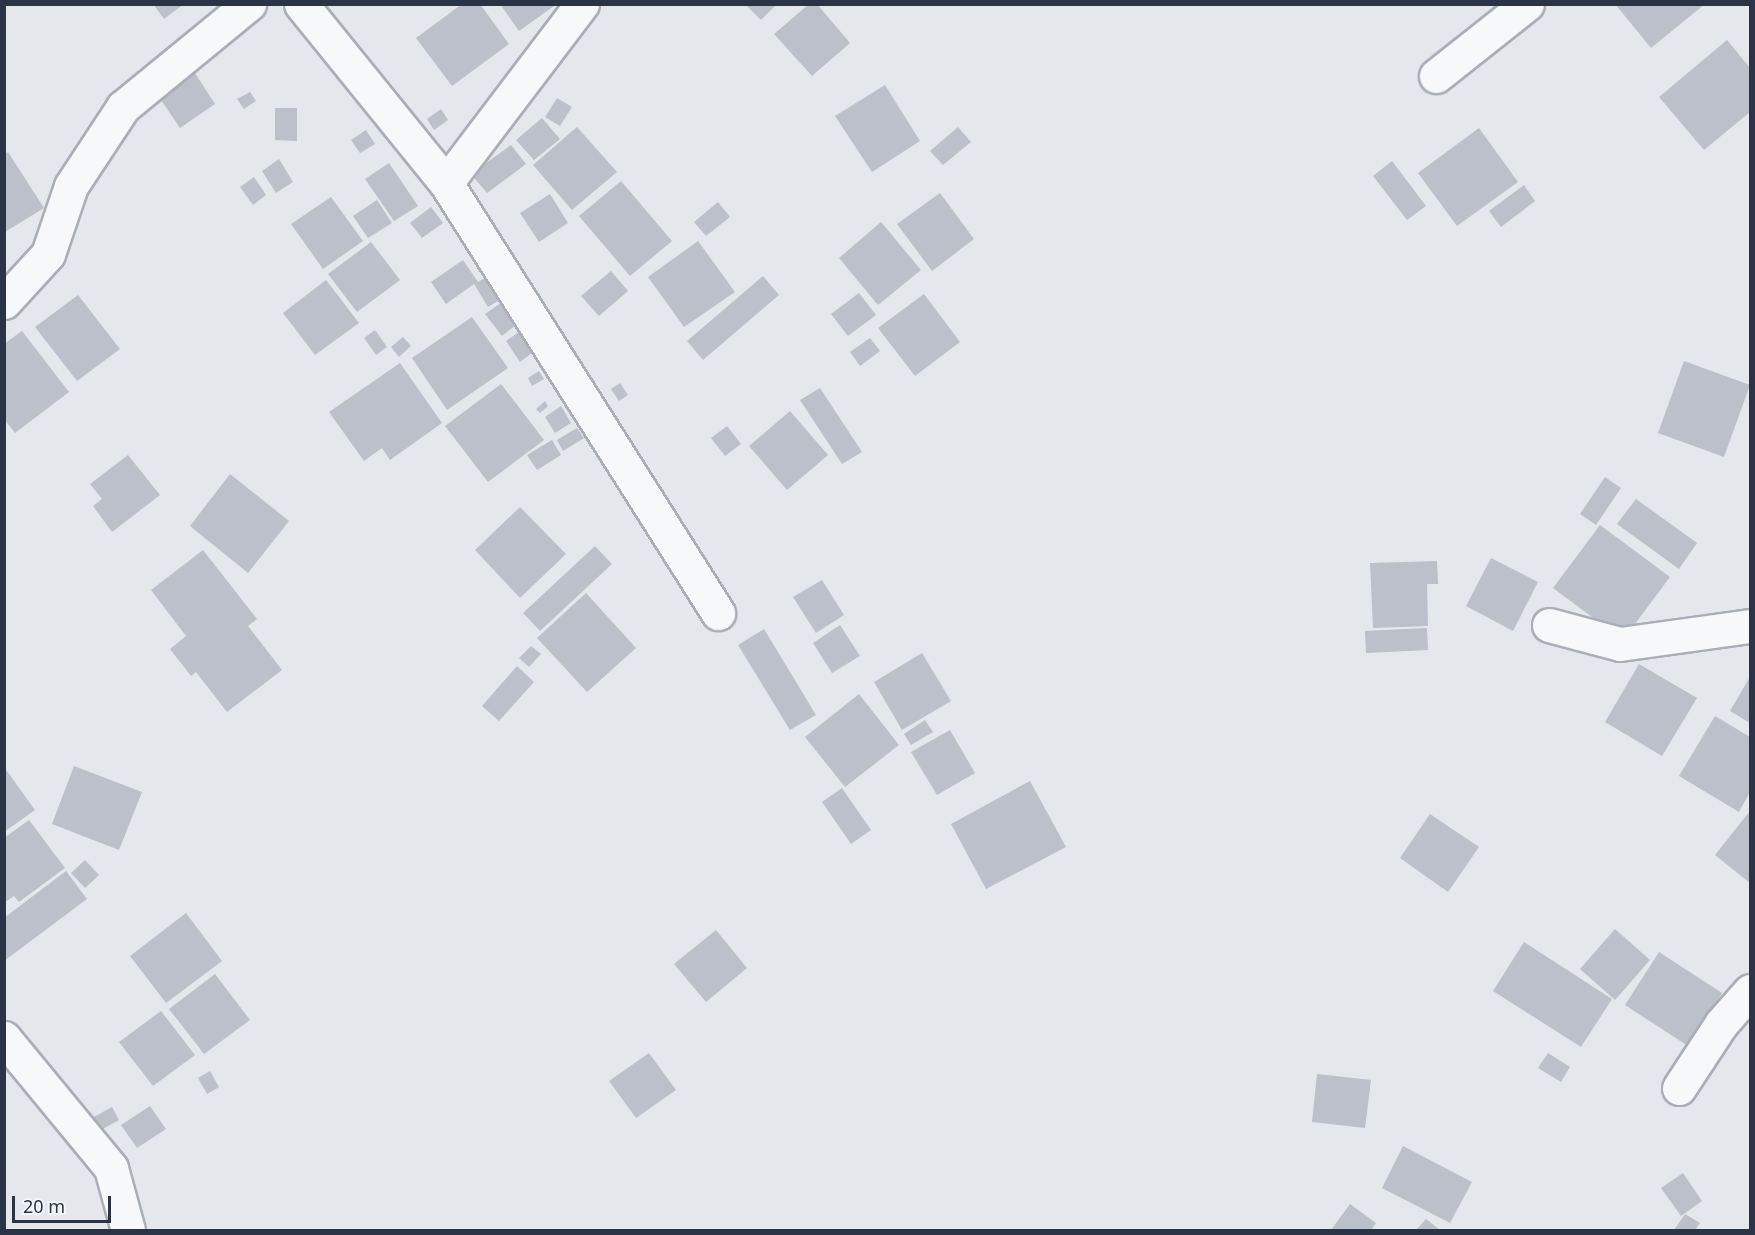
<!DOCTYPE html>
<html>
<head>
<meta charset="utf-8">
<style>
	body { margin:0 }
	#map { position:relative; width:1755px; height:1235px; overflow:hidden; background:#e4e7ec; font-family:"Noto Sans",sans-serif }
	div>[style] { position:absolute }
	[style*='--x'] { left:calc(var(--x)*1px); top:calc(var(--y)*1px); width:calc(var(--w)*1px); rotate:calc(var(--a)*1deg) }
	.building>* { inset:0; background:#bbc0ca }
	.roads { filter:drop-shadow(2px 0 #a9aeb7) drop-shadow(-2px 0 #a9aeb7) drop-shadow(0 2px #a9aeb7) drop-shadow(0 -2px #a9aeb7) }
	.minor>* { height:33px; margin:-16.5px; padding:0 16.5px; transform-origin:16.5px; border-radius:16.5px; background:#f7f8fa }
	span { translate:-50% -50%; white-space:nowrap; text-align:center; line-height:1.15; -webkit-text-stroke:5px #f4f6f9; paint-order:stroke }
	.frame { position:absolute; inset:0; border:6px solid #2b3445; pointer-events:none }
	.scale { position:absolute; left:12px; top:1196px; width:99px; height:27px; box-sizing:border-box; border:3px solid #2b3445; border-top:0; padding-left:8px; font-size:18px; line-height:21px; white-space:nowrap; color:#2b3445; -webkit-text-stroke:4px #f4f6f9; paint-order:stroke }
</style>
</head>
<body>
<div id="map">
	<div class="building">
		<div style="clip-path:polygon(153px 4px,184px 4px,164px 19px)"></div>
		<div style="clip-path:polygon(462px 4px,480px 4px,509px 44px,452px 86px,416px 38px)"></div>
		<div style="clip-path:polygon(500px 4px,557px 4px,519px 31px)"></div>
		<div style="clip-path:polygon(745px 4px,777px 4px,761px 20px)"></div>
		<div style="clip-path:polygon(809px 4px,817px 4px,850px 43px,812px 76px,774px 34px)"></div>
		<div style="clip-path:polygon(1615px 4px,1705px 4px,1651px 48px)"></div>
		<div style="clip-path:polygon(1727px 40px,1750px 68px,1750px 112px,1704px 150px,1659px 97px)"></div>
		<div style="clip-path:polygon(191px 67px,215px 104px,180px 128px,155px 91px)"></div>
		<div style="clip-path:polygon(885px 85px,920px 141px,872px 172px,835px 116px)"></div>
		<div style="clip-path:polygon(250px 92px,256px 101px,244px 109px,237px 99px)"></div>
		<div style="clip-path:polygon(557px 98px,572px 107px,560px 126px,545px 117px)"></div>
		<div style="clip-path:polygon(275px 108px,297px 108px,297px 141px,275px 140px)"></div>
		<div style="clip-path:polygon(441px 109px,448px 120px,434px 130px,427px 119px)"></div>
		<div style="clip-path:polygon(542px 118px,560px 139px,534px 160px,516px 140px)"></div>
		<div style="clip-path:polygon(577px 127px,617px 172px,572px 210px,533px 165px)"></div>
		<div style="clip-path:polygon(958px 127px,971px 142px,943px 165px,930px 151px)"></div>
		<div style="clip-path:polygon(1479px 128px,1518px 182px,1457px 226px,1418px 173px)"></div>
		<div style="clip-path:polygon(366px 130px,375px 144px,360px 153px,351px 140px)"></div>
		<div style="clip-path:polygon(511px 145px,526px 164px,487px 193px,471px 174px)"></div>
		<div style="clip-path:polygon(8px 152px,44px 208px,5px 232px,5px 155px)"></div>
		<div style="clip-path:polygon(279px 159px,293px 182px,276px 193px,262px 171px)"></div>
		<div style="clip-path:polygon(1392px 161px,1426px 206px,1407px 220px,1373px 176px)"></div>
		<div style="clip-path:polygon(389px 163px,418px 206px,394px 221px,365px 179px)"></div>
		<div style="clip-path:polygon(254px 177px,266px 195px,253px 205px,240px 187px)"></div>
		<div style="clip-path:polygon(621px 181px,672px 241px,630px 276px,579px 216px)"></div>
		<div style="clip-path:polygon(1524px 185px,1535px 201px,1501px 227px,1489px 211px)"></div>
		<div style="clip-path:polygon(940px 193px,974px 239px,932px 271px,897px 224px)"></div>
		<div style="clip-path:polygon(550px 194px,568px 223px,539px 242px,520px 213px)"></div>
		<div style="clip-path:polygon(331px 197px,363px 241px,323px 269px,291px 224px)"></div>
		<div style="clip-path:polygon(377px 200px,392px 223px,368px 238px,353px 216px)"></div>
		<div style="clip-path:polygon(718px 202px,730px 217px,706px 236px,694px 222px)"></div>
		<div style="clip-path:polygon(431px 207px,443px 223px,422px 238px,410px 223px)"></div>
		<div style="clip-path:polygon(881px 222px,921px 270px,878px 305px,839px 258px)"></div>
		<div style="clip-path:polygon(698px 241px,735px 292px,684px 327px,648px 277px)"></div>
		<div style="clip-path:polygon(371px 242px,400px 280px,357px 312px,328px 274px)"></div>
		<div style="clip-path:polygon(463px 260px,478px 282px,493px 273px,506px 296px,488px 307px,474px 284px,446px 304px,431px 282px)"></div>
		<div style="clip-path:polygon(611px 271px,628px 291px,599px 316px,581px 296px)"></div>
		<div style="clip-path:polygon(763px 276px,779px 295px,703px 360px,687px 341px)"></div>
		<div style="clip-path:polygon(326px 280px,359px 323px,315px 355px,283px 313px)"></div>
		<div style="clip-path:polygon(859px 293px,876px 315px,848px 336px,831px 314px)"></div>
		<div style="clip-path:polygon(924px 294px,960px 342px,915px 376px,878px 328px)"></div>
		<div style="clip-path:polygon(78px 295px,120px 349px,77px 381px,35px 327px)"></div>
		<div style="clip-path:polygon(505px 300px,521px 321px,502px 336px,485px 314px)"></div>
		<div style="clip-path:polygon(472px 317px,508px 368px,447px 410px,412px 358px)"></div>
		<div style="clip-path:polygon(375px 330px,387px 347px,376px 355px,364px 338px)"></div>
		<div style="clip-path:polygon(22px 331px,69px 392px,15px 433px,4px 419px,4px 344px)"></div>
		<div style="clip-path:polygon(519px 332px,533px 352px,520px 362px,506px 341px)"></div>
		<div style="clip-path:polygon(403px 337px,411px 346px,399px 357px,391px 347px)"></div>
		<div style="clip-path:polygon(870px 338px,880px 351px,860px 366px,850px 352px)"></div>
		<div style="clip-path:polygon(1684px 361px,1750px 385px,1724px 457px,1658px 433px)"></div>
		<div style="clip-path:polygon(400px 363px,442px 423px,390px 460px,382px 448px,364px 461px,329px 412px)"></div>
		<div style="clip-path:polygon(539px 371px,544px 379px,532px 386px,528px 378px)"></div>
		<div style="clip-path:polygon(620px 383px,628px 395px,619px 401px,611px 389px)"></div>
		<div style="clip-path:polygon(501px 384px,544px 440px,488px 482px,445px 426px)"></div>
		<div style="clip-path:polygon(820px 388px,862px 452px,842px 464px,800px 400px)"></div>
		<div style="clip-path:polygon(545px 401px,548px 406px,540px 413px,536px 409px)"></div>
		<div style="clip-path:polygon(561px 406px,571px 423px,555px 433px,545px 417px)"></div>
		<div style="clip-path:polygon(790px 411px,828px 455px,787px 490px,749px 446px)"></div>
		<div style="clip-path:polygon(727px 426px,741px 444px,725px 456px,711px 438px)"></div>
		<div style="clip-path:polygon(577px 428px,584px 438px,563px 451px,557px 440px)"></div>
		<div style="clip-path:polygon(552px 440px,561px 455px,537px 470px,527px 455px)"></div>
		<div style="clip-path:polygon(128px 455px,160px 495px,112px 532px,93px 506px,102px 499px,90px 484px)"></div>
		<div style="clip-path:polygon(230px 474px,289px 521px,248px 573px,190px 526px)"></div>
		<div style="clip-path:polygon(1605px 477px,1621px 488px,1596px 525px,1580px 514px)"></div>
		<div style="clip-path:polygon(1636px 499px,1697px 543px,1679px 569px,1617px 524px)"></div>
		<div style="clip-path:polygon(520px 507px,566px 554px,520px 598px,475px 550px)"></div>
		<div style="clip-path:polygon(1600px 525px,1670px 577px,1623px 640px,1553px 588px)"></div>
		<div style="clip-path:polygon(595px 546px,612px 564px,540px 631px,523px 613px)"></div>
		<div style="clip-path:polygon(203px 550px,257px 619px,248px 626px,282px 670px,227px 712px,196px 672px,191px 676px,170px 649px,186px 636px,151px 590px)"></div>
		<div style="clip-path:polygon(1491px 558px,1538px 582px,1513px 631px,1466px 606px)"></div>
		<div style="clip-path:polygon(1437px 561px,1438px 584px,1427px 584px,1428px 626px,1373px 628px,1370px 563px)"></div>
		<div style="clip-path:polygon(822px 580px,844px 615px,816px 633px,793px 597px)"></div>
		<div style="clip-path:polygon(586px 593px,636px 648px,587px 692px,537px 638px)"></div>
		<div style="clip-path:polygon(840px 625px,860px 656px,832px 673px,813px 643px)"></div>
		<div style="clip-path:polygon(1427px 628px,1428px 650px,1366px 653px,1365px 631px)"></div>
		<div style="clip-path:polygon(764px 629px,816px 715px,790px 730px,738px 645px)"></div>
		<div style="clip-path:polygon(531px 646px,541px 654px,529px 667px,519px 658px)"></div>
		<div style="clip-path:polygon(922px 653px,951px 701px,902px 730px,874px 682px)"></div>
		<div style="clip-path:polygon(1639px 664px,1697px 698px,1662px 756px,1605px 722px)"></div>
		<div style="clip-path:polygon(517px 666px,534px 682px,499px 721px,482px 706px)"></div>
		<div style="clip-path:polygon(1750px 677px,1750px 723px,1730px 711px)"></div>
		<div style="clip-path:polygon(859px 694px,899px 745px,845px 787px,805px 737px)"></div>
		<div style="clip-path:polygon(1715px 716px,1750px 737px,1750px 792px,1739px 812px,1679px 776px)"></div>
		<div style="clip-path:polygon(925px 720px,933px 732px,911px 745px,904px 734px)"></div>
		<div style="clip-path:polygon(950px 730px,975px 773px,937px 795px,911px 752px)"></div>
		<div style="clip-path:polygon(74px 766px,142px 792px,119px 850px,52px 824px)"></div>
		<div style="clip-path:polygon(4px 767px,35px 810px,4px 832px)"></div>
		<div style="clip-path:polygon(1030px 781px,1066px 847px,986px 889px,951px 824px)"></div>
		<div style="clip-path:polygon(842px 788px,871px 830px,851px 844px,822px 802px)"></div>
		<div style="clip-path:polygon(1750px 811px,1750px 883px,1715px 855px)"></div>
		<div style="clip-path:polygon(1430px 814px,1479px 847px,1448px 892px,1400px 858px)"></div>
		<div style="clip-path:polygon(29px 820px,65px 868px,19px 902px,14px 896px,4px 903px,4px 838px)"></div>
		<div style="clip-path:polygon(85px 860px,99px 875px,85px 888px,71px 873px)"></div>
		<div style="clip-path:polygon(66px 871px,87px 899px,4px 961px,4px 918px)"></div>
		<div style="clip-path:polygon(186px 913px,222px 961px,166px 1003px,130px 956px)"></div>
		<div style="clip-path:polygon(1615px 929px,1650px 960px,1615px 1000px,1580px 969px)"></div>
		<div style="clip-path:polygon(716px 930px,747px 968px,706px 1002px,674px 964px)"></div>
		<div style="clip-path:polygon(1524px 942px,1612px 999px,1581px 1047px,1493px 991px)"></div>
		<div style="clip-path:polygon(1659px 952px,1722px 993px,1688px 1046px,1625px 1005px)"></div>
		<div style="clip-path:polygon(215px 974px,250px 1020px,204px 1054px,169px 1009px)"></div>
		<div style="clip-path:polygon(161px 1011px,195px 1055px,153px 1086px,119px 1042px)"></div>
		<div style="clip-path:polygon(649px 1053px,676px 1090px,636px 1118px,609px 1081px)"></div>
		<div style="clip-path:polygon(1548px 1053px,1570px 1067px,1561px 1082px,1538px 1068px)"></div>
		<div style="clip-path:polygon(210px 1071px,219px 1087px,207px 1094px,198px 1078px)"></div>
		<div style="clip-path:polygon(1317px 1074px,1371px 1080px,1365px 1128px,1312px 1122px)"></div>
		<div style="clip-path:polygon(150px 1106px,166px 1129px,137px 1148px,121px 1125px)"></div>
		<div style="clip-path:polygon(112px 1107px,119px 1120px,99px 1131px,92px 1118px)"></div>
		<div style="clip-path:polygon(1403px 1146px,1472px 1182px,1450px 1223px,1382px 1188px)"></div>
		<div style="clip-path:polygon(1683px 1173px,1702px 1201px,1681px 1216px,1661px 1188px)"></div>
		<div style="clip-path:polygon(1350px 1204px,1376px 1223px,1371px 1230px,1331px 1230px)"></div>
		<div style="clip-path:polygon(1685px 1214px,1700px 1223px,1695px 1230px,1674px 1230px)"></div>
		<div style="clip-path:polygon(1426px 1219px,1440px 1230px,1416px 1230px)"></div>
	</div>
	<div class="roads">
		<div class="minor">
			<div style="--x:301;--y:4;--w:230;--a:51"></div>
			<div style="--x:446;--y:183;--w:225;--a:-52.8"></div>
			<div style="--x:1436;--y:76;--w:116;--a:-38.4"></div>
			<div style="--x:446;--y:183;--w:509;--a:57.68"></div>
			<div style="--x:4;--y:302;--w:65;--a:-47.5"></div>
			<div style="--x:48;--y:254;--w:72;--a:-71.3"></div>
			<div style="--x:71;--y:186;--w:95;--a:-56.6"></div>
			<div style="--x:123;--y:107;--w:163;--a:-39.3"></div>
			<div style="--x:1549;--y:625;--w:73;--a:15"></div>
			<div style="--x:1620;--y:644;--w:131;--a:-7.9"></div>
			<div style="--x:4;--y:1038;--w:168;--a:50.5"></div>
			<div style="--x:111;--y:1168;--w:64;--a:74.7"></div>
			<div style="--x:1679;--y:1088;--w:77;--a:-56.7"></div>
			<div style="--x:1721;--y:1024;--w:44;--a:-48.7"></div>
		</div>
	</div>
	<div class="frame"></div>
	<div class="scale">20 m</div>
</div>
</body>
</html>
